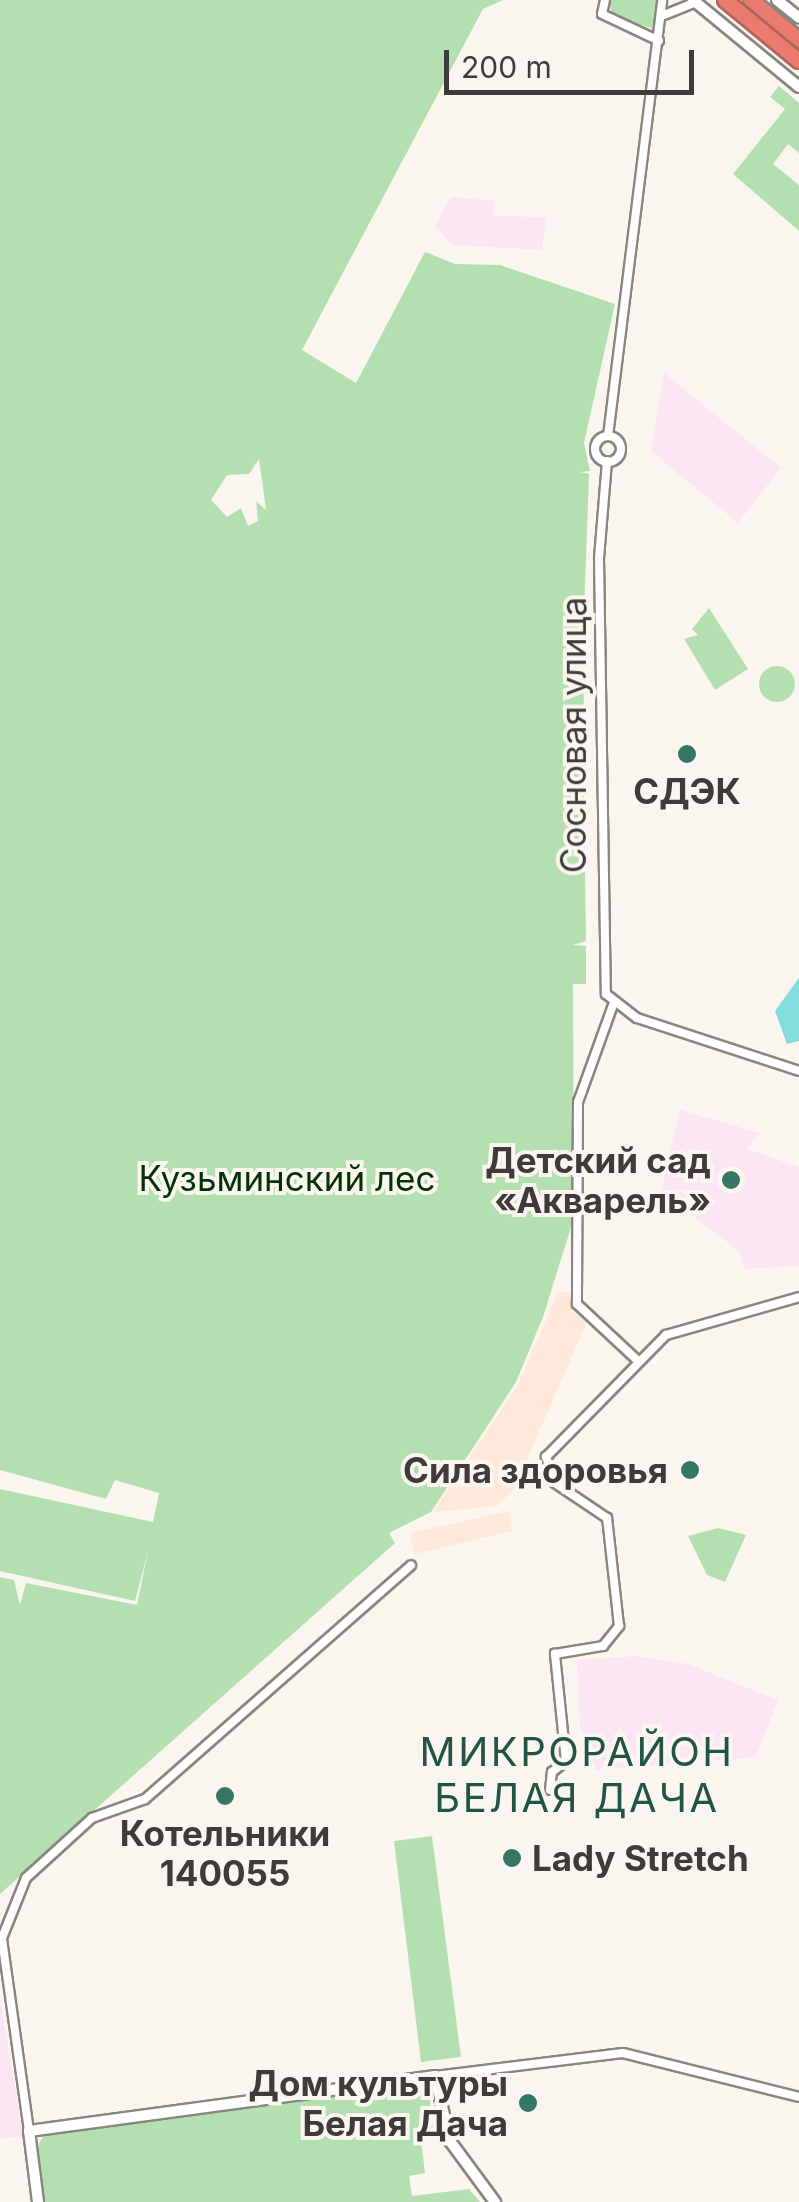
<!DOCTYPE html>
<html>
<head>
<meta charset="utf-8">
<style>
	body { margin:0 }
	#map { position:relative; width:799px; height:2202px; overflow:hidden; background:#faf6ef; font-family:Inter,sans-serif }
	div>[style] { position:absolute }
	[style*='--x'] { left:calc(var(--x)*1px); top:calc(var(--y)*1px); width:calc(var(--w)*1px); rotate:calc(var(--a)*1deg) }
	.industrial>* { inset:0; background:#fde8d9 }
	.education>* { inset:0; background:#fbe5f3 }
	.green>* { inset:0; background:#b4e0b1 }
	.round { border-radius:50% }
	.water>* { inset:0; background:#83dcdd }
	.roads { filter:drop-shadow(2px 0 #8a867f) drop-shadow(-2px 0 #8a867f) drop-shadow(0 2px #8a867f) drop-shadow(0 -2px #8a867f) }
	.street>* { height:8px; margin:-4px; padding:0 4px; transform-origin:4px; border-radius:4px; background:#fff }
	.street>.ring { margin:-4px; padding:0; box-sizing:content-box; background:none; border:8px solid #fff; border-radius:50% }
	.secondary>* { height:10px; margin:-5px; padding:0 5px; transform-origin:5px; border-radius:5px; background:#fff }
	.highway>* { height:14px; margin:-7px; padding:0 7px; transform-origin:7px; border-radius:7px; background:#eb7b6e }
	.bridges { filter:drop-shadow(2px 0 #ae655c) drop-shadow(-2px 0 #ae655c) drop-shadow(0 2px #ae655c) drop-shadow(0 -2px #ae655c) }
	.highway-bridge>* { height:14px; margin:-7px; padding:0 7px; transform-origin:7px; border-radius:7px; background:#eb7b6e }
	.dots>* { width:28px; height:28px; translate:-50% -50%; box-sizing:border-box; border:5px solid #faf6ef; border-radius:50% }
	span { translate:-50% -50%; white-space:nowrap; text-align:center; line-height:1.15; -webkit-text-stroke:8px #faf6ef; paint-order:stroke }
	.street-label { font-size:35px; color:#3e3c3a }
	.poi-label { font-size:35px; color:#3e3c3a; font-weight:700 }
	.right { translate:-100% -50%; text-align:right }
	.left { translate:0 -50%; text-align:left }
	.park-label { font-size:35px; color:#013302 }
	.quarter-label { font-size:40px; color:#215447; letter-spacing:2.5px }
	.scale { position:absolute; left:444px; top:50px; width:250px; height:45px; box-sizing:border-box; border:5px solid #3e3c3a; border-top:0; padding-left:12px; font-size:30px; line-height:35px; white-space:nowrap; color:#3e3c3a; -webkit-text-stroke:8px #faf6ef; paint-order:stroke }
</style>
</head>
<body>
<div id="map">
	<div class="industrial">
		<div style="clip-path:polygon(558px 1292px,572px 1292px,572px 1311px,587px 1322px,514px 1489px,497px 1506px,433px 1512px,518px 1385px)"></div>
		<div style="clip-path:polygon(510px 1511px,512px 1531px,414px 1554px,410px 1533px)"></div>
	</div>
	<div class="education">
		<div style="clip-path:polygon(451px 197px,495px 201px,494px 216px,546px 217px,542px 250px,452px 245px,435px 226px)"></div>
		<div style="clip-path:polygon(664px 373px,781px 468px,738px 523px,651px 451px)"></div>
		<div style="clip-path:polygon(680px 1110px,760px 1133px,747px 1149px,799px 1167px,799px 1266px,744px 1269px,739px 1251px,661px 1192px)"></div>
		<div style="clip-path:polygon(636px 1656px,688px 1664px,778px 1700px,756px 1757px,596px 1770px,580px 1728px,577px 1660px)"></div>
		<div style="clip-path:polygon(0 1997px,23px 2136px,0 2139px)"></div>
	</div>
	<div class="green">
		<div style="clip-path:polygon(evenodd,0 0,503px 0,483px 9px,302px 350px,356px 383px,425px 252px,455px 264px,500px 265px,615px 304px,584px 443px,590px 471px,580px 472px,589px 474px,583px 645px,573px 648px,583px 649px,585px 788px,573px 791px,584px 792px,586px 941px,573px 945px,586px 946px,586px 984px,573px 984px,574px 1218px,543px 1317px,516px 1382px,431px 1512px,389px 1533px,395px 1543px,0 1894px,0 1577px,14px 1580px,20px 1605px,26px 1583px,137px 1605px,148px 1551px,135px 1601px,0 1571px,0 1489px,153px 1522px,159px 1493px,115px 1480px,106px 1499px,0 1470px,0 0,259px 459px,266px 510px,256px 501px,258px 521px,248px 526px,241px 508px,227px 517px,211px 500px,227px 475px,249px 474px,259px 459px)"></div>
		<div style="clip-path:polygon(609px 0,660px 0,656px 29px,613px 18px)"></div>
		<div style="clip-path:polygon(779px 86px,799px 103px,799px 153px,788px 144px,773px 164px,799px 185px,799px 231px,733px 174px,785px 109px,770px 97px)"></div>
		<div style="clip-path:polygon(709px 608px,748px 669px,715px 690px,684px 639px,698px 635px,692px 629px)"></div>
		<div class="round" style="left:759px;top:666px;width:36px;height:36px"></div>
		<div style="clip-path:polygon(718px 1528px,746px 1535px,725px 1582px,707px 1575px,688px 1536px)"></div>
		<div style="clip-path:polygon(432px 1836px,461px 2057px,421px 2062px,394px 1841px)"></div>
		<div style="clip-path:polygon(419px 2085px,429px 2094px,434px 2138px,421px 2140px,425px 2173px,409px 2176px,412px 2196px,469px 2189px,480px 2202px,44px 2202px,38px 2145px,45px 2134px)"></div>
	</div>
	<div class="water">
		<div style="clip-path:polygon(799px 978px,799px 1041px,787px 1044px,775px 1011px)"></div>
	</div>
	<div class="roads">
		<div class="street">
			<div style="--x:605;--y:0;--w:14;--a:102"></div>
			<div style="--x:602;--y:14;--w:63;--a:25.3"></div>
			<div style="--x:664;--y:15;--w:32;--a:-22"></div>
			<div style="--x:608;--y:436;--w:439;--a:-82.9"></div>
			<div class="ring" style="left:595px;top:436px;width:18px;height:18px"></div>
			<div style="--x:607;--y:461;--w:97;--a:94.7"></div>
			<div style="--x:599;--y:558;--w:436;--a:89.1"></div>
			<div style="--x:606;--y:994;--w:39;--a:38"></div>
			<div style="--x:637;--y:1018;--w:170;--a:18.1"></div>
			<div style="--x:613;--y:1005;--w:103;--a:109.8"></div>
			<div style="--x:578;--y:1102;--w:202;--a:90.3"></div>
			<div style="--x:577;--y:1304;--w:81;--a:43"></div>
			<div style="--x:550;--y:1790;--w:18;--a:-84"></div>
			<div style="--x:552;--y:1772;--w:18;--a:-38"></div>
			<div style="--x:566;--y:1761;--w:108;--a:-95.9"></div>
			<div style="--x:555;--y:1654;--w:49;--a:-9.5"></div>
			<div style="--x:603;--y:1646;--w:26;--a:-51"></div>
			<div style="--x:619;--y:1626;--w:109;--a:-96.3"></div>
			<div style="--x:607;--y:1518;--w:63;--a:-146.1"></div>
			<div style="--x:555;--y:1483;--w:28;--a:-109"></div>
			<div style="--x:546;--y:1457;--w:171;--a:-45.5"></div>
			<div style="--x:666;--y:1335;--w:138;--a:-15.9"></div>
			<div style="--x:435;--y:2076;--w:189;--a:-7"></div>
			<div style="--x:623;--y:2053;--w:181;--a:14"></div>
			<div style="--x:29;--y:2131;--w:195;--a:-98"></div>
			<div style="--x:2;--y:1938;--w:65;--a:-68.2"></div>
			<div style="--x:26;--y:1878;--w:89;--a:-42.3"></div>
			<div style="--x:92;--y:1818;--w:56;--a:-19.7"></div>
			<div style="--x:145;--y:1799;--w:354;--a:-41.3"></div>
		</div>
		<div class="secondary">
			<div style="--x:693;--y:0;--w:137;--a:39.4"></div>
			<div style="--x:777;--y:0;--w:28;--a:39"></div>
			<div style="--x:38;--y:2202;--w:72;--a:-97.2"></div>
			<div style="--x:29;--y:2131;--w:410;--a:-7.7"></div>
			<div style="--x:435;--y:2076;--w:67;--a:77"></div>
			<div style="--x:450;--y:2141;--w:76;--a:53.6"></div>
		</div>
		<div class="highway">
			<div style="--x:751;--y:0;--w:62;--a:39.8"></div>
		</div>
	</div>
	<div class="bridges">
		<div class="highway-bridge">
			<div style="--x:725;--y:0;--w:96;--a:39.5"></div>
		</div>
	</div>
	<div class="dots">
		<div style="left:687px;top:754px;background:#357665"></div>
		<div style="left:731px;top:1180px;background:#357665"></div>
		<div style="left:690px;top:1470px;background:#357665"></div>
		<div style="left:225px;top:1796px;background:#357665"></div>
		<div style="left:512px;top:1858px;background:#357665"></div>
		<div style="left:528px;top:2103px;background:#357665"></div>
	</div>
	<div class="street-label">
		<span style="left:573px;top:735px;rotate:-90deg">Сосновая улица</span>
	</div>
	<div class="poi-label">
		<span style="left:687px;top:791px">СДЭК</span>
		<span class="right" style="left:711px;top:1180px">Детский сад<br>«Акварель»</span>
		<span class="right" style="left:668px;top:1470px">Сила здоровья</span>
		<span style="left:225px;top:1853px">Котельники<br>140055</span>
		<span class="left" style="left:532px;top:1858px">Lady Stretch</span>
		<span class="right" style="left:508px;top:2103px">Дом культуры<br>Белая Дача</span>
	</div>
	<div class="park-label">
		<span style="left:287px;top:1178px">Кузьминский лес</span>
	</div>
	<div class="quarter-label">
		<span style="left:577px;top:1775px">МИКРОРАЙОН<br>БЕЛАЯ ДАЧА</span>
	</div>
	<div class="scale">200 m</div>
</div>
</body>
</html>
